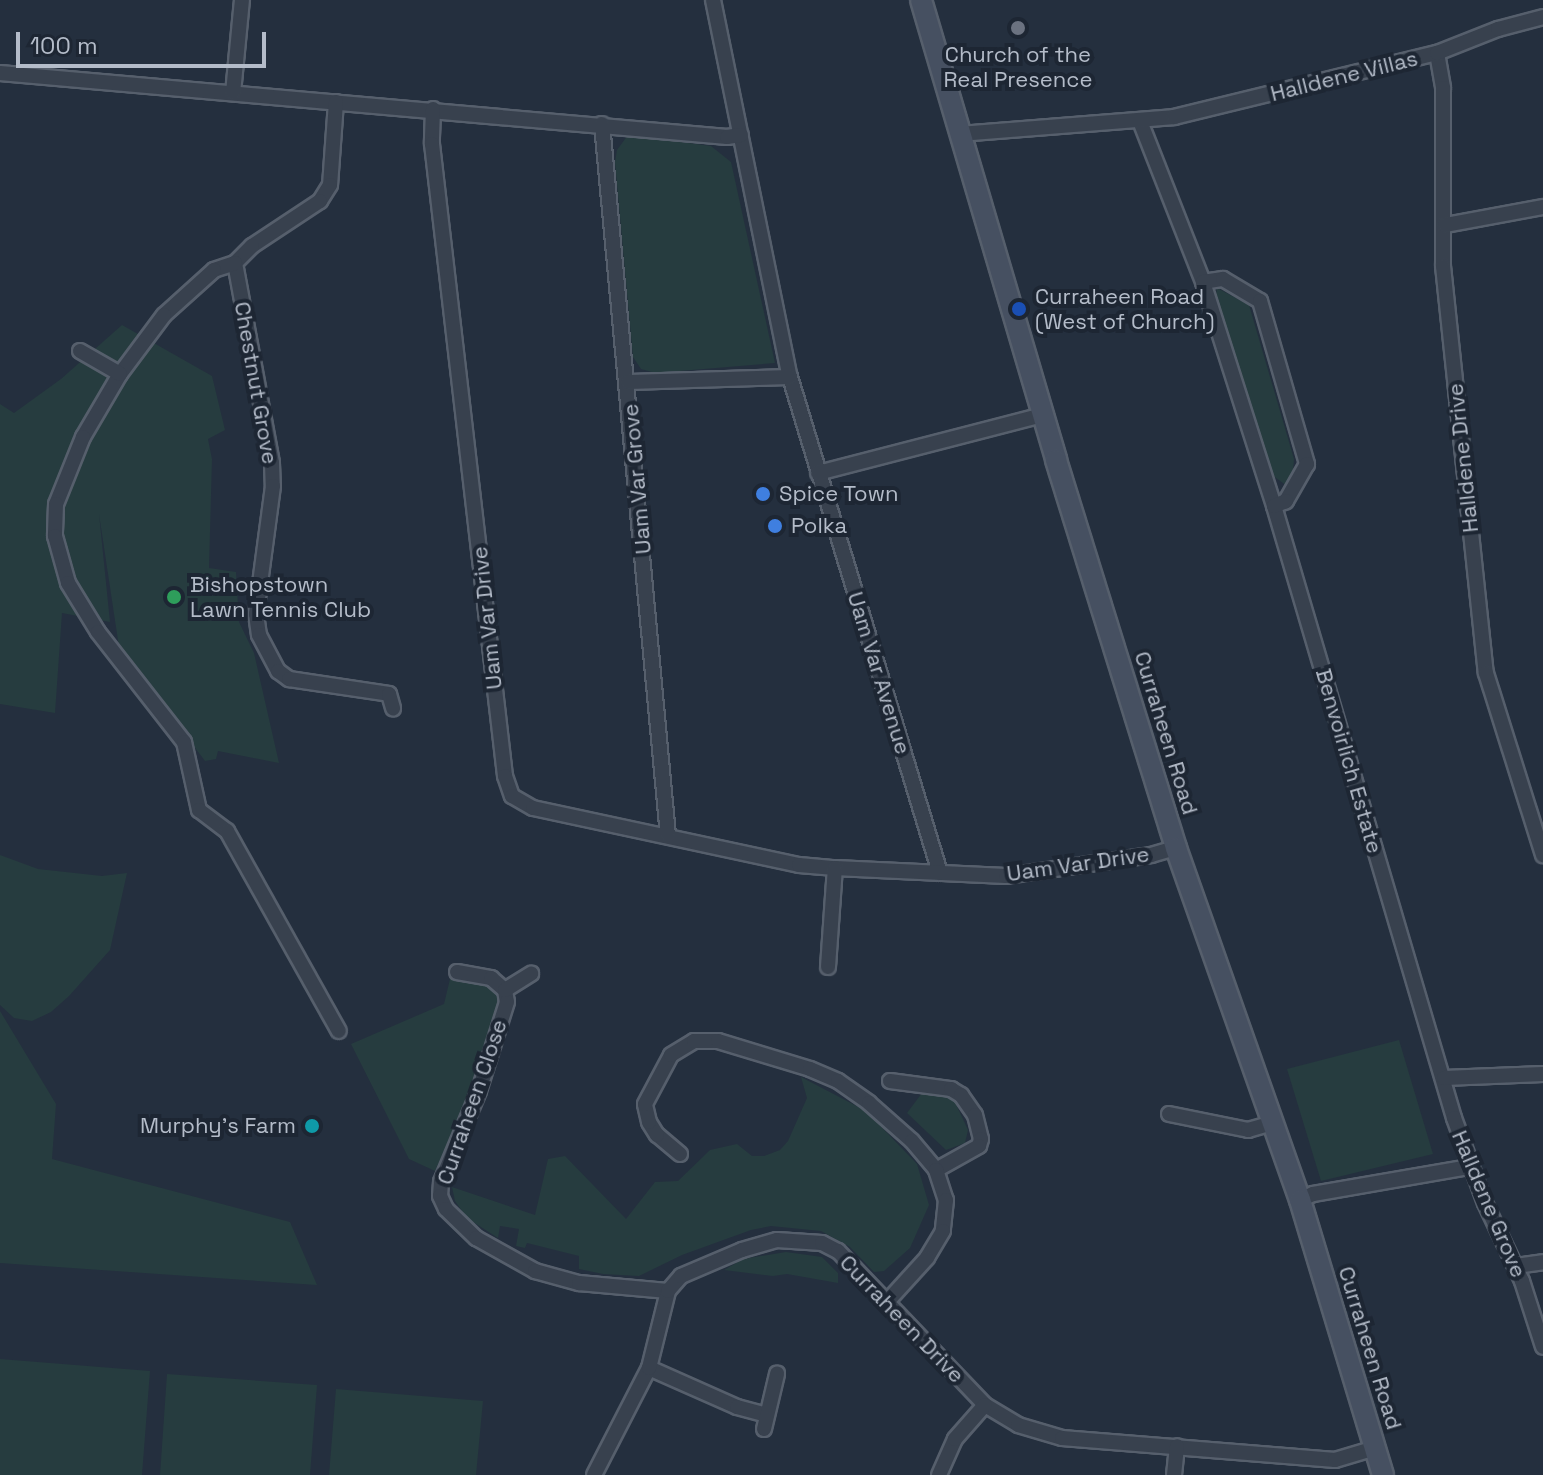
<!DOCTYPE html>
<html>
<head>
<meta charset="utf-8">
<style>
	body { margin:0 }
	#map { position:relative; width:1543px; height:1475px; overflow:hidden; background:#242f3e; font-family:"Space Grotesk",sans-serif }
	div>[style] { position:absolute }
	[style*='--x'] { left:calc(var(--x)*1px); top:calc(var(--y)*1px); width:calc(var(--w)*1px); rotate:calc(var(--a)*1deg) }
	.green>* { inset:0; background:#263c3f }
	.roads { filter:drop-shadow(2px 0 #565f6c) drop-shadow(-2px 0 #565f6c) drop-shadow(0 2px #565f6c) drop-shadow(0 -2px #565f6c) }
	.street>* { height:14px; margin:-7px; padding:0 7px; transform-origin:7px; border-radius:7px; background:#38414e }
	.secondary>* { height:20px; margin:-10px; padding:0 10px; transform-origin:10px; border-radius:10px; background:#465061 }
	.dots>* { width:22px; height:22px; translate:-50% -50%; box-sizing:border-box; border:4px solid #1d2633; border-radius:50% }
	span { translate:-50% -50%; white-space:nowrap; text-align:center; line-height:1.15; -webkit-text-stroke:8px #1d2633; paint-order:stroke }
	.poi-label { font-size:22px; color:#b4bcc9 }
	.left { translate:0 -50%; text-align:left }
	.right { translate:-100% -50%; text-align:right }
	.street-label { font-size:22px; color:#b4bcc9 }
	.scale { position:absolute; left:16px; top:32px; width:250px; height:36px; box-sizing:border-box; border:4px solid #b4bcc9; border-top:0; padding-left:10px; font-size:24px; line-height:28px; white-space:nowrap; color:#b4bcc9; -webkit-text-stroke:6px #1d2633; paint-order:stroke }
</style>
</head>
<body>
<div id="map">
	<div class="green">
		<div style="clip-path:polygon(628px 135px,711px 146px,731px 162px,775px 363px,656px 373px,641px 369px,633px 357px,615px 162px,617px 150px)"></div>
		<div style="clip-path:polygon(1217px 288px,1249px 305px,1294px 459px,1293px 471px,1287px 486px,1272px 475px,1216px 296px)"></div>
		<div style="clip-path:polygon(122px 325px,212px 376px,225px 430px,208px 439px,212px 459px,209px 568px,236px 572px,239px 622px,254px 653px,279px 763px,218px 751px,216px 759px,205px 761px,119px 647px,99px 514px,110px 622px,62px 613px,55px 713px,0 704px,0 404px,14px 413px,61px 379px)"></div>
		<div style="clip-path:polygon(0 855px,38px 869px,102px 876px,127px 873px,110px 950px,69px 996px,51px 1012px,32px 1021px,14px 1018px,0 1005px)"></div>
		<div style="clip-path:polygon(450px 979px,489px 984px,495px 989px,499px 1003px,478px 1076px,435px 1171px,409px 1159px,351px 1044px,444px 1004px)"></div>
		<div style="clip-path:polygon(0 1011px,56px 1104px,52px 1159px,290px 1222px,317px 1285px,0 1263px)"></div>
		<div style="clip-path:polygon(1399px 1040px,1433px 1154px,1321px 1181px,1287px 1069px)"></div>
		<div style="clip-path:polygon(801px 1077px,866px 1111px,917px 1164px,929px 1205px,910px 1248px,884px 1271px,874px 1272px,850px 1247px,821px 1231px,771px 1226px,751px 1230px,682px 1255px,639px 1276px,603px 1274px,579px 1269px,579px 1256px,527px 1243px,525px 1248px,516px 1246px,519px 1229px,500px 1226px,498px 1238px,467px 1218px,455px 1201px,452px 1187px,535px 1215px,548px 1159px,565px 1156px,626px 1219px,655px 1182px,678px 1181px,710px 1150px,737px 1144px,752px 1156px,764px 1156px,780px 1150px,788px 1141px,807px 1098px)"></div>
		<div style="clip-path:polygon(922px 1093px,944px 1093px,955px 1102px,968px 1130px,965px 1143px,946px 1150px,907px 1113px)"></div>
		<div style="clip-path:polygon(786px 1252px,822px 1257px,838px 1273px,838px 1283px,787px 1274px,773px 1276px,724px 1270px,743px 1259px)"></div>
		<div style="clip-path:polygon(0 1359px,150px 1371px,142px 1475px,0 1475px)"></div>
		<div style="clip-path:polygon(167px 1374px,317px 1385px,310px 1475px,160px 1475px)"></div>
		<div style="clip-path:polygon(336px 1389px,483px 1401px,476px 1475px,329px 1475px)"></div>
	</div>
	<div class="roads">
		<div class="street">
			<div style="--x:713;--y:0;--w:385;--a:78.5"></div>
			<div style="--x:790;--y:377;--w:518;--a:73.17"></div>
			<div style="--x:1437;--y:53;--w:36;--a:80"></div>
			<div style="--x:1443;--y:88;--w:178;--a:90"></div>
			<div style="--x:1443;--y:266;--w:409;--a:84"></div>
			<div style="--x:1486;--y:673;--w:191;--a:72.6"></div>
			<div style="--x:0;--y:73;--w:730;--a:5.03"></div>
			<div style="--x:727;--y:137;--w:14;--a:-8"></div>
			<div style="--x:233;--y:93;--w:93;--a:-84.5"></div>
			<div style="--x:336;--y:102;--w:83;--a:94.1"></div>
			<div style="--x:330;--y:185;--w:19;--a:122"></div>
			<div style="--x:320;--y:201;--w:82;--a:146.5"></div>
			<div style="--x:252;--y:246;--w:24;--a:135"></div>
			<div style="--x:235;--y:263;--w:203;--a:79.5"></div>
			<div style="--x:272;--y:463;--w:23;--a:88"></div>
			<div style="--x:273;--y:486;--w:129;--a:97.6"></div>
			<div style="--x:256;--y:614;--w:21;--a:82"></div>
			<div style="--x:259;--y:635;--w:41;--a:62.2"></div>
			<div style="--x:278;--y:671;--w:14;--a:36"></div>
			<div style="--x:289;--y:679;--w:101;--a:8.5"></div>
			<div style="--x:389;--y:694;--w:15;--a:74"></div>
			<div style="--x:433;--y:109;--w:35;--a:92"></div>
			<div style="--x:432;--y:144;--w:636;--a:83.41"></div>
			<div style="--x:505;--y:776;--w:21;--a:71"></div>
			<div style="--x:512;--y:796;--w:24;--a:30"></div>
			<div style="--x:533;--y:808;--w:272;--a:12.1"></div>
			<div style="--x:799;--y:865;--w:36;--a:5"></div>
			<div style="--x:835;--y:868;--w:171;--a:2.7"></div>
			<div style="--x:1006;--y:876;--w:147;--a:-8.2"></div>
			<div style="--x:1151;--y:855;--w:26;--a:-16"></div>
			<div style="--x:1140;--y:121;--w:173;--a:68.6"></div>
			<div style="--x:1203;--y:282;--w:235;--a:72.4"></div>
			<div style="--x:1274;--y:506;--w:638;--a:73.61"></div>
			<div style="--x:1454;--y:1118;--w:90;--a:70"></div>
			<div style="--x:1485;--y:1203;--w:86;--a:64.6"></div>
			<div style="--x:1522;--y:1281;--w:69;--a:72.3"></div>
			<div style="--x:602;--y:124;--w:714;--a:84.7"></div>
			<div style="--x:960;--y:134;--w:215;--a:-4.5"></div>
			<div style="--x:1174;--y:117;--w:271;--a:-13.7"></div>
			<div style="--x:1437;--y:53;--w:66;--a:-21.5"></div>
			<div style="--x:1498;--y:29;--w:47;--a:-14.9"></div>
			<div style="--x:1445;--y:225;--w:100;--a:-10.4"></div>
			<div style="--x:235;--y:263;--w:22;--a:162"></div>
			<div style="--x:214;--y:270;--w:67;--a:138"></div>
			<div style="--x:164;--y:315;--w:74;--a:126.7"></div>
			<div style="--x:120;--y:374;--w:73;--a:120.4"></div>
			<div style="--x:83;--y:437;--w:72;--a:111.9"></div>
			<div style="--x:56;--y:504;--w:32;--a:92"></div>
			<div style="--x:55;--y:536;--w:49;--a:74.5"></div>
			<div style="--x:68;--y:583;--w:57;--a:58.5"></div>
			<div style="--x:98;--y:632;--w:140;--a:52"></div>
			<div style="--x:184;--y:742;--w:70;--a:77.6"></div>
			<div style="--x:199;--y:810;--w:35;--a:37"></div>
			<div style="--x:227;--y:831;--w:229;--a:60.8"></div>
			<div style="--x:1203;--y:282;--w:20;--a:-9"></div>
			<div style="--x:1223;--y:279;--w:43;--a:30.7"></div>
			<div style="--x:1260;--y:301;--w:170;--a:73.9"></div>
			<div style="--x:1307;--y:464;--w:43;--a:119.6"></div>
			<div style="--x:1286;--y:501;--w:13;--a:157"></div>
			<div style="--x:80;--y:351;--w:46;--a:29.9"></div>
			<div style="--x:628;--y:382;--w:162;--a:-1.8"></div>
			<div style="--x:818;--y:473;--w:232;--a:-14.5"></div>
			<div style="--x:828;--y:967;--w:99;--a:-86"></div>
			<div style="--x:457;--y:972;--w:35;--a:10"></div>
			<div style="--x:491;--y:978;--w:18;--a:41"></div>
			<div style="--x:505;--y:990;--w:12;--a:81"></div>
			<div style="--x:507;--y:1002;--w:93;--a:107.5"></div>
			<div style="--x:479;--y:1091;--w:99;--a:112.7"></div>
			<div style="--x:441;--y:1182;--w:14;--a:94"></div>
			<div style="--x:440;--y:1196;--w:14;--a:65"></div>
			<div style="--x:446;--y:1209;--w:42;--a:44"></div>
			<div style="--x:476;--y:1238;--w:68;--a:29.2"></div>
			<div style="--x:535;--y:1271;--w:46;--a:15.3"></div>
			<div style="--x:579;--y:1283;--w:89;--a:5.1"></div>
			<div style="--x:505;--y:990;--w:31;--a:-32"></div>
			<div style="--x:1444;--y:1078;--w:99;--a:-2.3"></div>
			<div style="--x:890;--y:1081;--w:62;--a:7.5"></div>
			<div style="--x:951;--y:1089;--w:12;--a:31"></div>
			<div style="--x:961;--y:1095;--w:24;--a:55"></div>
			<div style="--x:975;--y:1115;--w:25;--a:76"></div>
			<div style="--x:981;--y:1139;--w:7;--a:106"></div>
			<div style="--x:979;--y:1146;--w:49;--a:150.8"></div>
			<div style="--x:1169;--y:1114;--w:81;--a:11.4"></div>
			<div style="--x:1248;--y:1130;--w:25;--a:-16"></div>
			<div style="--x:680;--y:1154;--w:30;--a:-140"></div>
			<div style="--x:657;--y:1135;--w:15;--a:-122"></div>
			<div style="--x:649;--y:1122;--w:18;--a:-103"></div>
			<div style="--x:645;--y:1104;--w:55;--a:-62"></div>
			<div style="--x:671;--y:1055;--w:27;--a:-31"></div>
			<div style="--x:694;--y:1041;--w:24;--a:0"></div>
			<div style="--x:718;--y:1041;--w:96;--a:16.9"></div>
			<div style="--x:810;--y:1069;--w:30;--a:23"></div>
			<div style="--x:838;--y:1081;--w:38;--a:35"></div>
			<div style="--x:869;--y:1103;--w:57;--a:41.5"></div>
			<div style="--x:912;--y:1141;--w:38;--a:50"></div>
			<div style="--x:936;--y:1170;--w:32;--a:72"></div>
			<div style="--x:946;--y:1200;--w:31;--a:96"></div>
			<div style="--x:943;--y:1231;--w:31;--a:121"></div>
			<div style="--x:927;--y:1258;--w:59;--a:132.3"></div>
			<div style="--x:1300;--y:1200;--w:14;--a:-25"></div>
			<div style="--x:1313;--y:1194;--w:159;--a:-9.8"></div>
			<div style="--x:1516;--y:1266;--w:27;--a:-8"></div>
			<div style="--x:649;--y:1368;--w:96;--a:23.9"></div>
			<div style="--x:737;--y:1407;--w:30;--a:15"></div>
			<div style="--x:764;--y:1429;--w:57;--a:-76.7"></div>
			<div style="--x:594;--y:1475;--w:120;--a:-62.8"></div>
			<div style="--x:649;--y:1368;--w:79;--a:-76.1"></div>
			<div style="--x:668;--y:1291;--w:20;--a:-49"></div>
			<div style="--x:681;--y:1276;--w:66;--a:-23.1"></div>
			<div style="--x:742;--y:1250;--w:36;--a:-16"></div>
			<div style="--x:777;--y:1240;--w:45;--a:3.8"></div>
			<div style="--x:822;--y:1243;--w:18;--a:27"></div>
			<div style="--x:838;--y:1251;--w:213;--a:46.3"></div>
			<div style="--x:985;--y:1405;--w:39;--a:31"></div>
			<div style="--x:1018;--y:1425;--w:46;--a:16.5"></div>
			<div style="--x:1062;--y:1438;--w:274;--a:4.6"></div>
			<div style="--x:1335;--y:1460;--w:42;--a:-16.7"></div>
			<div style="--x:939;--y:1475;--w:39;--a:-66"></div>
			<div style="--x:955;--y:1439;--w:45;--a:-48.6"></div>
			<div style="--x:1174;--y:1475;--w:29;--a:-84"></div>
		</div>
		<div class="secondary">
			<div style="--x:921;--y:0;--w:479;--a:73.6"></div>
			<div style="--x:1056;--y:460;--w:406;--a:72.8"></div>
			<div style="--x:1176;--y:848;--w:373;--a:70.6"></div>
			<div style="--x:1300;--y:1200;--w:287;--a:73.2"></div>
		</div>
	</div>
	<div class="dots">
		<div style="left:1018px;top:28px;background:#6b7280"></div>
		<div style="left:1019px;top:309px;background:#1a4fb4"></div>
		<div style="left:763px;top:494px;background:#3f7fe0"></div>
		<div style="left:775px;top:526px;background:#3f7fe0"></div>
		<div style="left:174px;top:597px;background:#2e9e5b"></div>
		<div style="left:312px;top:1126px;background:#0f9aa8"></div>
	</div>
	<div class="poi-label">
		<span style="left:1018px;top:67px">Church of the<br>Real Presence</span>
		<span class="left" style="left:1035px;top:309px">Curraheen Road<br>(West of Church)</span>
		<span class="left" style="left:779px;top:494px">Spice Town</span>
		<span class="left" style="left:791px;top:526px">Polka</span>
		<span class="left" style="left:190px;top:597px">Bishopstown<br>Lawn Tennis Club</span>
		<span class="right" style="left:296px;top:1126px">Murphy's Farm</span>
	</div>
	<div class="street-label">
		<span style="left:1344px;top:76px;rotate:-14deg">Halldene Villas</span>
		<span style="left:256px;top:383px;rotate:80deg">Chestnut Grove</span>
		<span style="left:1463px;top:458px;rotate:-96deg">Halldene Drive</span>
		<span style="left:637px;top:479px;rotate:-95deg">Uam Var Grove</span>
		<span style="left:487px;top:618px;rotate:-96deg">Uam Var Drive</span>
		<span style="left:879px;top:673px;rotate:73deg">Uam Var Avenue</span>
		<span style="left:1166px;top:733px;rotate:73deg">Curraheen Road</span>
		<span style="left:1349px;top:761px;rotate:74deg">Benvoirlich Estate</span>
		<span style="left:1078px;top:864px;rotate:-8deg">Uam Var Drive</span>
		<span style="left:472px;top:1102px;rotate:-71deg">Curraheen Close</span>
		<span style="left:1489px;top:1204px;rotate:67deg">Halldene Grove</span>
		<span style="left:902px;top:1319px;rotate:46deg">Curraheen Drive</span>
		<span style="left:1370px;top:1348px;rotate:73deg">Curraheen Road</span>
	</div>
	<div class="scale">100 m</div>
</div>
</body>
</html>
